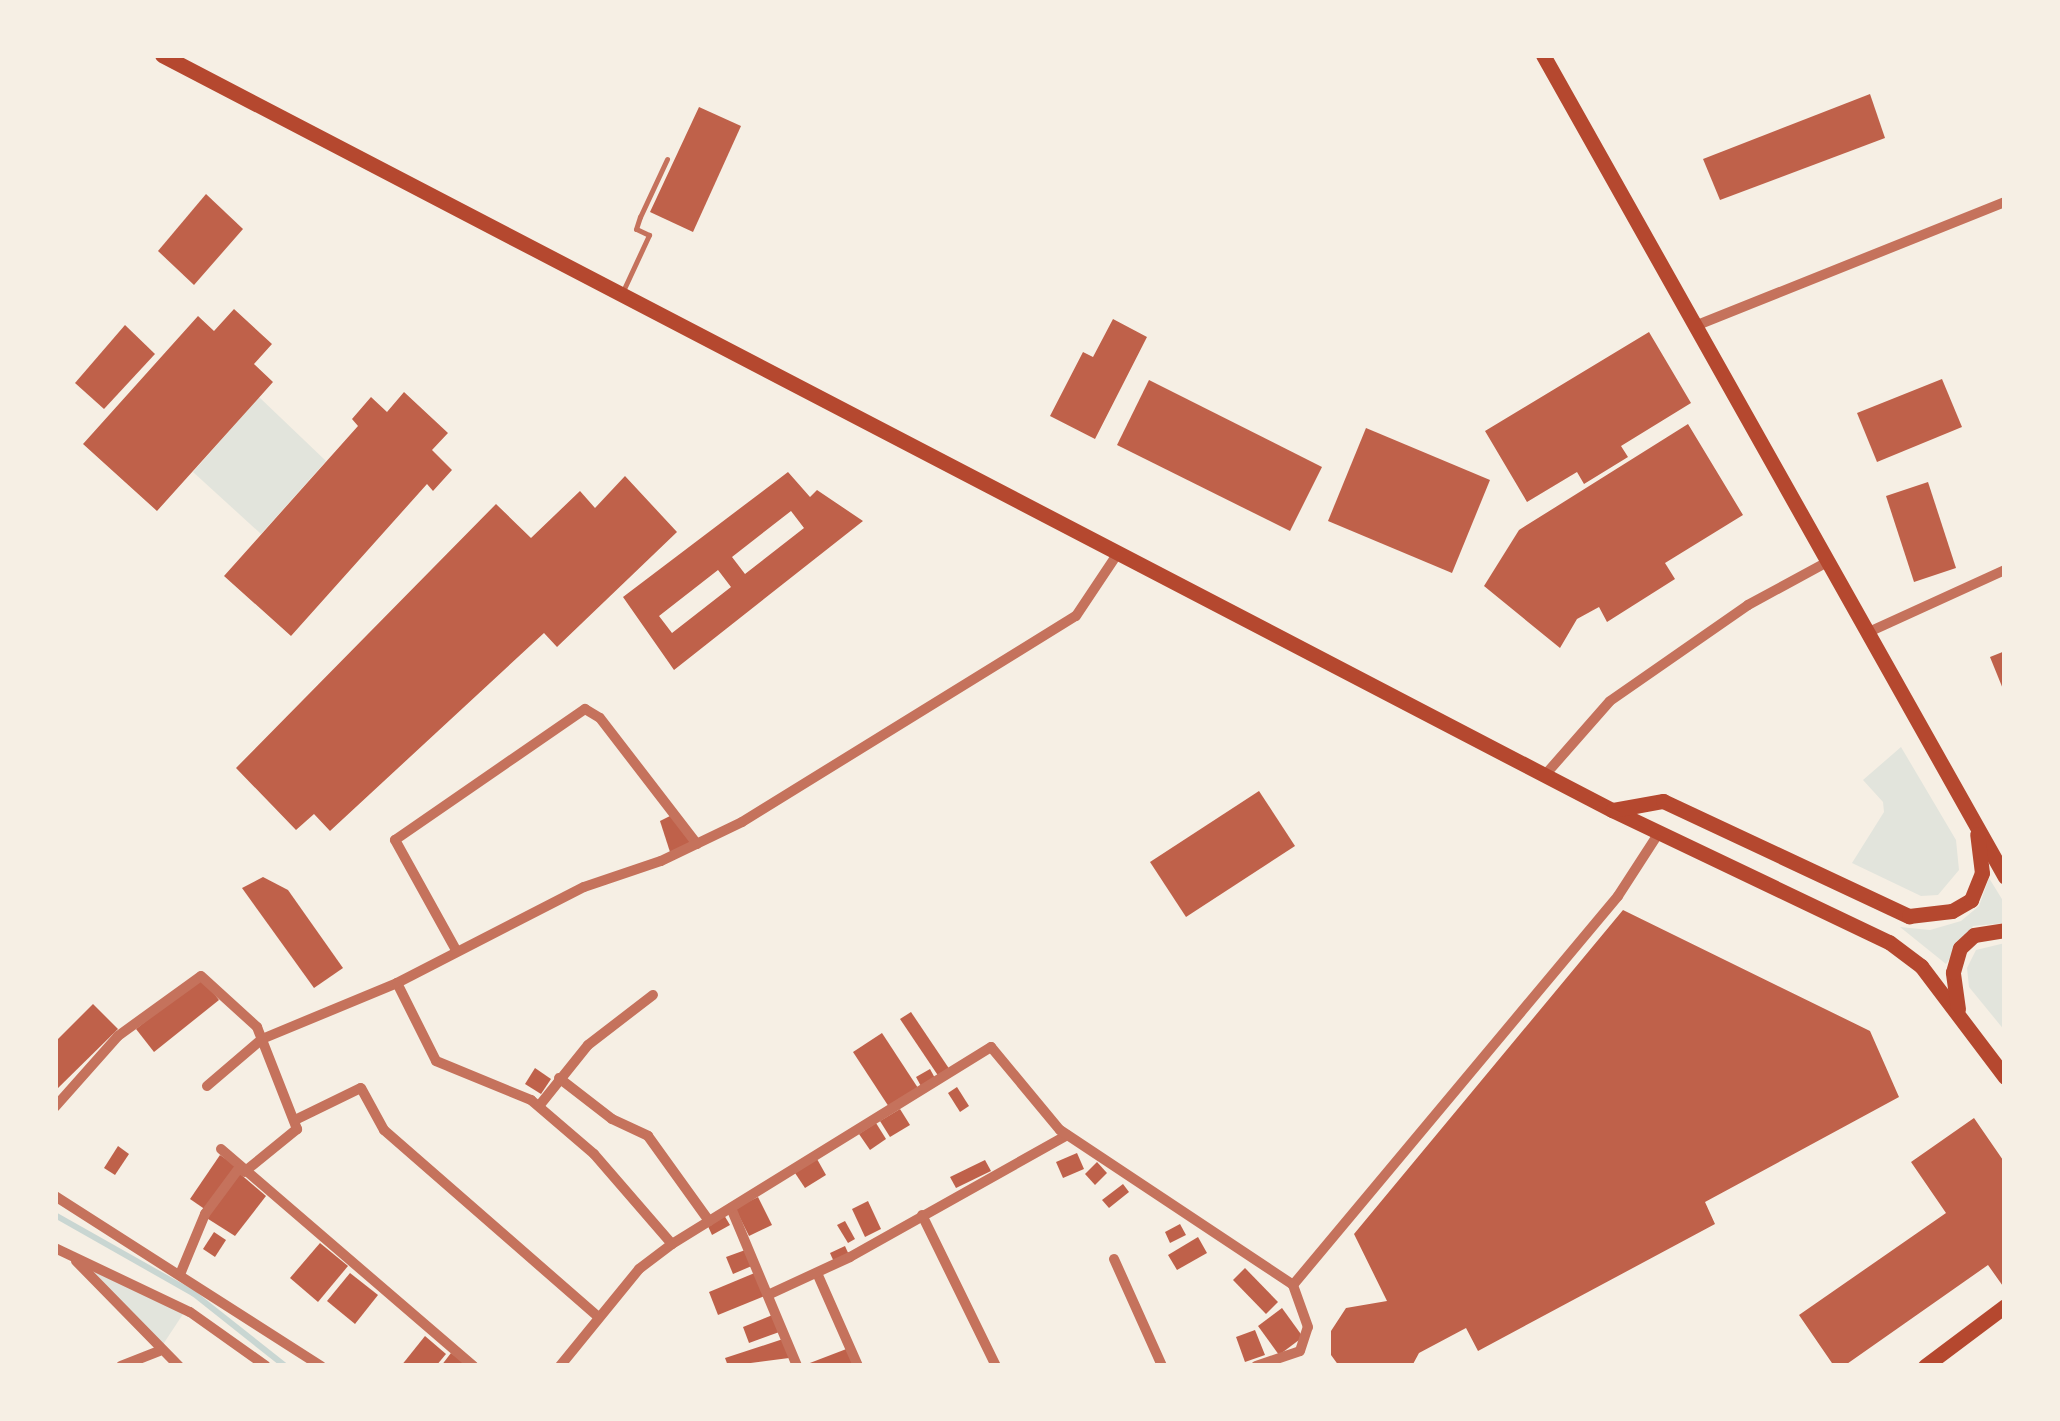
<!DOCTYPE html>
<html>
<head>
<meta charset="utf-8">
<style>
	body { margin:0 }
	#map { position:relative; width:2060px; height:1421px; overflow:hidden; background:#f6efe4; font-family:Roboto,sans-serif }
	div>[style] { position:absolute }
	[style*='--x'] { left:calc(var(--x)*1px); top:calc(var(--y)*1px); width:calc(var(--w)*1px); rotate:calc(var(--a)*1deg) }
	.green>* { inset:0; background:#e2e4dc }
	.stream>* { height:6px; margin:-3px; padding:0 3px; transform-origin:3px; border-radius:3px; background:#c9d6d2 }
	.building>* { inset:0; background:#bf614a }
	.service>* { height:5px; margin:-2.5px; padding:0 2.5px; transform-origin:2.5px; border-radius:2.5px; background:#c5725c }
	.minor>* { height:10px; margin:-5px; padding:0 5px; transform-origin:5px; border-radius:5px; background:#c5725c }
	.secondary>* { height:15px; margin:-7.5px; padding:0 7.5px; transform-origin:7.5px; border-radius:7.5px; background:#b5482f }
	.primary>* { height:15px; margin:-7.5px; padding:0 7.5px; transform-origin:7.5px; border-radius:7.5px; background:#b5482f }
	span { translate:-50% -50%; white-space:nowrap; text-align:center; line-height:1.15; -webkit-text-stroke:8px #f6efe4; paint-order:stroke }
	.frame { position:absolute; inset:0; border:58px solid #f6efe4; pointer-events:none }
</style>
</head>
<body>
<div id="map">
	<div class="green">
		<div style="clip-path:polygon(259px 397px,326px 461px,261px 534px,193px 472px)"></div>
		<div style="clip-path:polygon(1901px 747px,1956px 840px,1959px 870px,1938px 895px,1921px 896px,1852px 863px,1884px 812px,1883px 802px,1863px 780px)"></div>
		<div style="clip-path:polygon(1989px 878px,2005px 904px,2005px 923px,1973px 926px,1946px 964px,1900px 927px,1930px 930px,1961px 921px,1979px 906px)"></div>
		<div style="clip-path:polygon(2005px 943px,2005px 1031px,1969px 987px,1967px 968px,1976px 950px)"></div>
		<div style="clip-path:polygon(80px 1260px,185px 1311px,160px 1349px)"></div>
	</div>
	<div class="stream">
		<div style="--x:55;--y:1215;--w:159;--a:29.5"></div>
		<div style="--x:193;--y:1293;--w:117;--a:38.4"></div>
	</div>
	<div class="building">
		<div style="clip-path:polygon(1870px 94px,1885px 138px,1720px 200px,1703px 159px)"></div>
		<div style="clip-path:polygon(699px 107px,741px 126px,693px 232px,650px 212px)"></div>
		<div style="clip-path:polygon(206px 194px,243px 229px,194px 285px,158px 251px)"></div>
		<div style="clip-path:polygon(234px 309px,272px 344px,254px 364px,273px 382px,157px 511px,83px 444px,198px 316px,214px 331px)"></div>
		<div style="clip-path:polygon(1113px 319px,1147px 337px,1095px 439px,1050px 416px,1083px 352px,1093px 357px)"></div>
		<div style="clip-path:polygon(125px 325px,155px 354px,104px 409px,75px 383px)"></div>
		<div style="clip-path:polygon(1649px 332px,1691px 403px,1621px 446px,1628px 457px,1584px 484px,1577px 472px,1527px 502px,1485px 431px)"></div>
		<div style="clip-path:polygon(1942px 379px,1962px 427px,1877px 462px,1857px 413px)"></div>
		<div style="clip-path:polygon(1149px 380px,1322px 467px,1290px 531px,1117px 445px)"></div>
		<div style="clip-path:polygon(404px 392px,448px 433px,432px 450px,452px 470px,433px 491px,427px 484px,291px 636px,224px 576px,358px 426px,352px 419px,371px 397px,387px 412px)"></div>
		<div style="clip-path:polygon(1688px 424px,1743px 515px,1665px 563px,1675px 579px,1607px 622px,1599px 607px,1577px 619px,1560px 648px,1484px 586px,1519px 530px)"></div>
		<div style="clip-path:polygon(1366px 428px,1490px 480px,1452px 573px,1328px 521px)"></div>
		<div style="clip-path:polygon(evenodd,788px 472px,810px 497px,817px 490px,863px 521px,674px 670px,623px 597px,788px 472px,791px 511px,804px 528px,745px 574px,732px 557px,791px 511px,788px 472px,718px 570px,731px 587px,672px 633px,659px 616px,718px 570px)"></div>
		<div style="clip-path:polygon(625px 476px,677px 532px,557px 647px,544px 633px,330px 831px,314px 814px,296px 830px,236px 768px,496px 504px,531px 538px,580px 491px,595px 508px)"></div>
		<div style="clip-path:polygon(1928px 482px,1956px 568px,1914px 582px,1886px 496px)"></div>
		<div style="clip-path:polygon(2005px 651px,2005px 694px,1990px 657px)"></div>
		<div style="clip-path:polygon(1259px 791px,1295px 846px,1186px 917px,1150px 862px)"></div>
		<div style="clip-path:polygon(676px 813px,691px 844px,670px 852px,660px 821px)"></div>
		<div style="clip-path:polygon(263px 877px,288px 890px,343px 968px,314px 988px,242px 888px)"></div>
		<div style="clip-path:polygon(1623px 910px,1870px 1031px,1899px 1097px,1705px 1202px,1715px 1224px,1478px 1351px,1466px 1328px,1419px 1353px,1412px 1366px,1339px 1366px,1331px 1355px,1331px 1331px,1346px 1308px,1387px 1301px,1354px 1234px)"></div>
		<div style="clip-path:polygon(201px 977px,219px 1000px,154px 1052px,136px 1029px)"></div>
		<div style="clip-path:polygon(93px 1004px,118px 1029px,55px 1091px,55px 1042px)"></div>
		<div style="clip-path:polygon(911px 1012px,950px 1070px,939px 1077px,900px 1019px)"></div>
		<div style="clip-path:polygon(882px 1033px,918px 1088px,889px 1107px,853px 1052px)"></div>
		<div style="clip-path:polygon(535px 1068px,551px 1079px,541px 1094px,525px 1084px)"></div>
		<div style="clip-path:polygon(930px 1069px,936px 1080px,922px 1088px,916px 1077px)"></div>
		<div style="clip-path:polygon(957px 1087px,969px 1106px,960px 1112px,948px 1093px)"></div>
		<div style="clip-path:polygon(900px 1109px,910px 1125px,890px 1137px,880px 1121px)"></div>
		<div style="clip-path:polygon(1974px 1118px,2005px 1163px,2005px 1289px,1988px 1265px,1844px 1366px,1834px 1366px,1799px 1315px,1946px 1213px,1911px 1162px)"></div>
		<div style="clip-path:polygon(876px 1123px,886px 1139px,870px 1150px,859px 1134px)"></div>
		<div style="clip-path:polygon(118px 1146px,129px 1154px,115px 1175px,104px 1168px)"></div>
		<div style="clip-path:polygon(1077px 1153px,1084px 1169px,1063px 1178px,1056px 1162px)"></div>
		<div style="clip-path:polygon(220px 1155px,236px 1166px,206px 1210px,190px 1199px)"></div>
		<div style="clip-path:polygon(817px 1159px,826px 1175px,805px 1188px,795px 1173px)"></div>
		<div style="clip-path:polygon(985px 1160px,991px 1171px,956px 1188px,950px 1177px)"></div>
		<div style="clip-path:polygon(1097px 1162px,1107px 1173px,1095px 1185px,1085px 1174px)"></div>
		<div style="clip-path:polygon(238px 1172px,266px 1196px,235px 1236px,205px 1217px)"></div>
		<div style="clip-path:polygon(1123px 1184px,1129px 1192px,1109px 1208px,1102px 1200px)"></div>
		<div style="clip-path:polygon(758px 1197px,772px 1225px,749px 1236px,735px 1208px)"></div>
		<div style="clip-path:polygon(868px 1201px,881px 1229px,865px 1237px,852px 1209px)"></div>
		<div style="clip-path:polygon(724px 1215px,730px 1225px,712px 1235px,707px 1224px)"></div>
		<div style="clip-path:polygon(845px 1221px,855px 1239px,848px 1243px,837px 1225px)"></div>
		<div style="clip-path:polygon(1180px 1224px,1186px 1235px,1170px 1243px,1165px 1232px)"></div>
		<div style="clip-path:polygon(214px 1232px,226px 1240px,215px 1257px,203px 1249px)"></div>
		<div style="clip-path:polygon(1198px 1237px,1207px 1253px,1177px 1270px,1168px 1255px)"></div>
		<div style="clip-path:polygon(320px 1243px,348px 1266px,318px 1302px,290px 1278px)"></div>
		<div style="clip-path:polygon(845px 1246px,849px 1255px,834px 1262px,830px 1253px)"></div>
		<div style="clip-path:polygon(748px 1249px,754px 1265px,733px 1274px,726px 1257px)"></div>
		<div style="clip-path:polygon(1245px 1268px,1278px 1302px,1266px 1314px,1233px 1280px)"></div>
		<div style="clip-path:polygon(757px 1272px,767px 1295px,718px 1315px,709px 1292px)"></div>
		<div style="clip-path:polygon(350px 1273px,378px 1295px,355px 1324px,327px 1301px)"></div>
		<div style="clip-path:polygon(1282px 1308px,1303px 1337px,1279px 1355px,1258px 1326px)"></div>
		<div style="clip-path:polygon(775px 1314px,782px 1331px,749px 1343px,743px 1327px)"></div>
		<div style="clip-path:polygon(1255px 1330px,1265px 1355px,1245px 1362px,1236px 1337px)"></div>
		<div style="clip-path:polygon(425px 1336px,446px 1354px,436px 1366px,401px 1366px)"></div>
		<div style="clip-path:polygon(783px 1339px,789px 1358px,728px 1366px,725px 1358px)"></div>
		<div style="clip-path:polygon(849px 1348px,856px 1366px,802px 1366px)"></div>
		<div style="clip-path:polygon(451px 1353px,468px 1366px,441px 1366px)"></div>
	</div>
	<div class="service">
		<div style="--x:623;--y:291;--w:62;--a:-65.1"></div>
		<div style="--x:649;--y:235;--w:14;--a:-155"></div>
		<div style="--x:636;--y:229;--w:13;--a:-72"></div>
		<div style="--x:640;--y:217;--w:64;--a:-65"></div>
	</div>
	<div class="minor">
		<div style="--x:1695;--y:326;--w:334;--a:-21.8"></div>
		<div style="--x:1871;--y:631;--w:147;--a:-24.5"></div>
		<div style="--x:1545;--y:775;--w:98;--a:-48.7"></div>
		<div style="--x:1610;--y:701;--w:168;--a:-34.8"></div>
		<div style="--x:1748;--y:605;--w:92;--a:-28.5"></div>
		<div style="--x:456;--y:950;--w:126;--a:-119"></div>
		<div style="--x:395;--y:840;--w:231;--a:-34.6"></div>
		<div style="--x:585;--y:709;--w:17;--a:31"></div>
		<div style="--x:600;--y:718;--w:159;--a:52.4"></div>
		<div style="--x:397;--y:983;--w:87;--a:63.4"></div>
		<div style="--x:436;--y:1061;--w:103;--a:22.3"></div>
		<div style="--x:531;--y:1100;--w:83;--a:40.6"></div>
		<div style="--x:594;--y:1154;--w:119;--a:49.1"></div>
		<div style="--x:559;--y:1078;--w:67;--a:37.7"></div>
		<div style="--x:612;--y:1119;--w:40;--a:25"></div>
		<div style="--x:648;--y:1136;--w:105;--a:54.3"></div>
		<div style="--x:207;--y:1086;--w:72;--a:-40.5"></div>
		<div style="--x:262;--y:1039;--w:146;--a:-22.5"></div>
		<div style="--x:397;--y:983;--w:210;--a:-27.2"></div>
		<div style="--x:584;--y:887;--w:81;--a:-18.7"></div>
		<div style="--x:661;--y:861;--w:90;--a:-25.7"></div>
		<div style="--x:742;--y:822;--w:392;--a:-31.7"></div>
		<div style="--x:1076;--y:616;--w:76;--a:-56.3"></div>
		<div style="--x:539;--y:1106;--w:78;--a:-51.2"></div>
		<div style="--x:588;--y:1045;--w:82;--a:-37.6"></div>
		<div style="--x:55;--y:1107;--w:95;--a:-48.4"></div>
		<div style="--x:118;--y:1036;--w:102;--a:-35.9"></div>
		<div style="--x:201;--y:976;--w:76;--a:42.3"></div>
		<div style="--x:257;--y:1027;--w:110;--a:68.6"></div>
		<div style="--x:297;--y:1129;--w:68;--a:140.9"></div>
		<div style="--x:295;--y:1120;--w:73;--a:-25.9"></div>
		<div style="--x:361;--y:1088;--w:48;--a:61.3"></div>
		<div style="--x:384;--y:1130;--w:283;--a:41.1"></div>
		<div style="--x:221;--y:1149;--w:333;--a:40.7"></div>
		<div style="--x:55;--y:1196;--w:316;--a:32.6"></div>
		<div style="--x:731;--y:1208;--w:171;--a:67.3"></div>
		<div style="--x:922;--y:1215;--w:168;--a:63.9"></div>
		<div style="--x:55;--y:1248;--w:149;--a:25.4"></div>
		<div style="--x:190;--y:1312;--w:93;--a:35.4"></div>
		<div style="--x:1114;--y:1259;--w:117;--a:65.8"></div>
		<div style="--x:76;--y:1261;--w:147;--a:45.6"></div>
		<div style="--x:181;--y:1272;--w:63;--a:-67.5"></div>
		<div style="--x:205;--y:1214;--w:57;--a:-53.5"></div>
		<div style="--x:817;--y:1273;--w:102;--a:66.2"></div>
		<div style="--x:1293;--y:1285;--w:507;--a:-50.12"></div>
		<div style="--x:1618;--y:896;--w:77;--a:-57.1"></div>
		<div style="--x:770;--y:1294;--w:88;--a:-24.8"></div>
		<div style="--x:850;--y:1257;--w:249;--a:-29.3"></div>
		<div style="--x:121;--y:1366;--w:41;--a:-21.5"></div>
		<div style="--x:560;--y:1366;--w:125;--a:-50.8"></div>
		<div style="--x:639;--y:1269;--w:41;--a:-37.1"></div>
		<div style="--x:672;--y:1244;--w:375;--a:-31.7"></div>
		<div style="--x:991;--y:1047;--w:108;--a:50.3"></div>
		<div style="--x:1060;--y:1130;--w:280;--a:33.6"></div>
		<div style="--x:1256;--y:1366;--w:46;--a:-18.8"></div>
		<div style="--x:1300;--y:1351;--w:25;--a:-72"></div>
		<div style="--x:1308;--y:1327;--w:45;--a:-109.7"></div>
	</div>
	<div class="secondary">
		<div style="--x:1925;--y:1366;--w:100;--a:-36.9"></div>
	</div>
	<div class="primary">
		<div style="--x:162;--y:55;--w:1635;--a:27.51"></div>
		<div style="--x:1612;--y:810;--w:307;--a:25.5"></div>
		<div style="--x:1889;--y:942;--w:40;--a:37"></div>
		<div style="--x:1921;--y:966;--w:139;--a:52.9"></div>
		<div style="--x:1543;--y:55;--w:943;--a:60.66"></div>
		<div style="--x:1613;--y:810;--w:51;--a:-10.2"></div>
		<div style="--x:1663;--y:801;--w:272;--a:25.1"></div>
		<div style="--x:1909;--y:916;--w:43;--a:-6.6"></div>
		<div style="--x:1952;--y:911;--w:22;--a:-30"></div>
		<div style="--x:1971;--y:900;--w:29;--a:-68"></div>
		<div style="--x:1982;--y:873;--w:39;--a:-97"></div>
		<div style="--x:1958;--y:1009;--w:37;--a:-98"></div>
		<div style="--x:1953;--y:972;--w:25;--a:-74"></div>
		<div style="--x:1960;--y:948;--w:19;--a:-43"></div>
		<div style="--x:1974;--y:935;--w:31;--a:-9"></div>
	</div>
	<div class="frame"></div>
</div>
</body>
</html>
